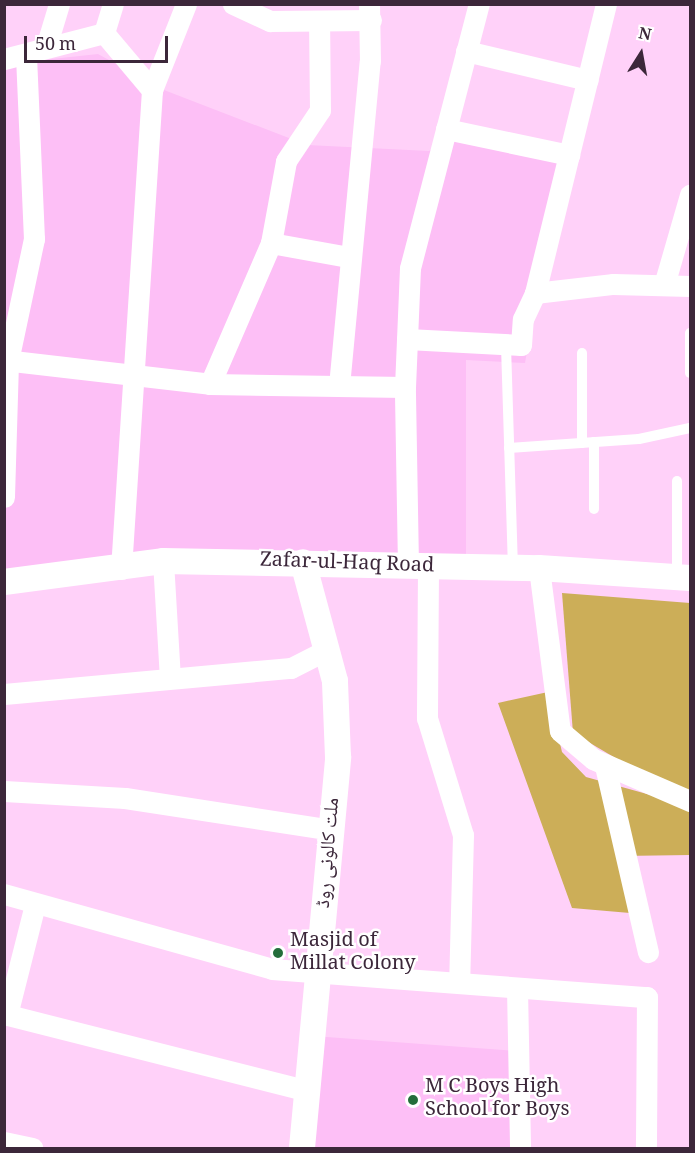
<!DOCTYPE html>
<html>
<head>
<meta charset="utf-8">
<style>
	body { margin:0 }
	#map { position:relative; width:695px; height:1153px; overflow:hidden; background:#ffd1f9; font-family:Georgia,"Noto Naskh Arabic",serif }
	div>[style] { position:absolute }
	[style*='--x'] { left:calc(var(--x)*1px); top:calc(var(--y)*1px); width:calc(var(--w)*1px); rotate:calc(var(--a)*1deg) }
	.built>* { inset:0; background:#fdbff6 }
	.green>* { inset:0; background:#ccae58 }
	.service>* { height:10px; margin:-5px; padding:0 5px; transform-origin:5px; border-radius:5px; background:#fff }
	.minor>* { height:21px; margin:-10.5px; padding:0 10.5px; transform-origin:10.5px; border-radius:10.5px; background:#fff }
	.tertiary>* { height:26px; margin:-13px; padding:0 13px; transform-origin:13px; border-radius:13px; background:#fff }
	.dots>* { width:16px; height:16px; translate:-50% -50%; box-sizing:border-box; border:3px solid #fff; border-radius:50% }
	span { translate:-50% -50%; white-space:nowrap; text-align:center; line-height:1.15; -webkit-text-stroke:5px #fff; paint-order:stroke }
	.street-label { font-size:20px; color:#3c273a }
	.poi-label { font-size:20px; color:#3c273a }
	.left { translate:0 -50%; text-align:left }
	.frame { position:absolute; inset:0; border:6px solid #3c273a; pointer-events:none }
	.north { position:absolute; left:611px; top:24px; width:60px; height:60px; -webkit-text-stroke:4px #fff; paint-order:stroke; rotate:11deg; font-size:16px; font-weight:700; line-height:24px; text-align:center; color:#3c273a }
	.north::after { content:''; display:block; margin:auto; width:21px; height:27px; background:#3c273a; clip-path:polygon(50% 0,100% 100%,50% 72%,0 100%) }
	.scale { position:absolute; left:24px; top:36px; width:144px; height:27px; box-sizing:border-box; border:3px solid #3c273a; border-top:0; padding-left:8px; font-size:18px; line-height:21px; white-space:nowrap; color:#3c273a; -webkit-text-stroke:4px #fff; paint-order:stroke }
</style>
</head>
<body>
<div id="map">
	<div class="built">
		<div style="clip-path:polygon(98px 54px,164px 90px,307px 145px,429px 151px,455px 135px,562px 155px,525px 363px,466px 360px,466px 559px,5px 579px,5px 64px)"></div>
		<div style="clip-path:polygon(313px 1036px,518px 1051px,520px 1148px,302px 1148px)"></div>
	</div>
	<div class="green">
		<div style="clip-path:polygon(562px 593px,690px 603px,690px 793px,646px 776px,573px 733px)"></div>
		<div style="clip-path:polygon(548px 692px,562px 752px,586px 777px,690px 806px,690px 855px,621px 856px,630px 913px,572px 908px,498px 703px)"></div>
	</div>
	<div class="service">
		<div style="--x:690;--y:333;--w:40;--a:90"></div>
		<div style="--x:506;--y:346;--w:221;--a:88.2"></div>
		<div style="--x:582;--y:443;--w:90;--a:-90"></div>
		<div style="--x:509;--y:448;--w:130;--a:-4"></div>
		<div style="--x:639;--y:439;--w:52;--a:-12.2"></div>
		<div style="--x:594;--y:509;--w:67;--a:-90"></div>
		<div style="--x:677;--y:577;--w:96;--a:-90"></div>
	</div>
	<div class="minor">
		<div style="--x:233;--y:4;--w:41;--a:24.7"></div>
		<div style="--x:270;--y:21;--w:101;--a:-0.6"></div>
		<div style="--x:104;--y:33;--w:75;--a:49.9"></div>
		<div style="--x:152;--y:90;--w:480;--a:93.7"></div>
		<div style="--x:46;--y:47;--w:45;--a:-73.2"></div>
		<div style="--x:466;--y:51;--w:125;--a:13.4"></div>
		<div style="--x:4;--y:59;--w:103;--a:-14.6"></div>
		<div style="--x:104;--y:33;--w:30;--a:-73"></div>
		<div style="--x:152;--y:90;--w:92;--a:-68.4"></div>
		<div style="--x:446;--y:129;--w:126;--a:11.9"></div>
		<div style="--x:271;--y:243;--w:78;--a:10.3"></div>
		<div style="--x:664;--y:285;--w:94;--a:-73.9"></div>
		<div style="--x:535;--y:293;--w:79;--a:-6.6"></div>
		<div style="--x:613;--y:284;--w:77;--a:1.5"></div>
		<div style="--x:407;--y:339;--w:114;--a:3"></div>
		<div style="--x:521;--y:345;--w:26;--a:-86"></div>
		<div style="--x:523;--y:319;--w:29;--a:-65"></div>
		<div style="--x:535;--y:293;--w:298;--a:-76.2"></div>
		<div style="--x:4;--y:360;--w:207;--a:6.6"></div>
		<div style="--x:210;--y:384;--w:195;--a:0.9"></div>
		<div style="--x:210;--y:384;--w:154;--a:-66.6"></div>
		<div style="--x:271;--y:243;--w:83;--a:-79.6"></div>
		<div style="--x:286;--y:161;--w:61;--a:-56.3"></div>
		<div style="--x:320;--y:110;--w:89;--a:-90.6"></div>
		<div style="--x:339;--y:386;--w:326;--a:-84.6"></div>
		<div style="--x:370;--y:61;--w:57;--a:-91"></div>
		<div style="--x:4;--y:497;--w:136;--a:-88.3"></div>
		<div style="--x:8;--y:361;--w:125;--a:-78"></div>
		<div style="--x:34;--y:239;--w:184;--a:-92.5"></div>
		<div style="--x:163;--y:561;--w:117;--a:86.6"></div>
		<div style="--x:408;--y:566;--w:179;--a:-91"></div>
		<div style="--x:405;--y:387;--w:119;--a:-87.6"></div>
		<div style="--x:410;--y:268;--w:273;--a:-75.4"></div>
		<div style="--x:539;--y:568;--w:164;--a:82.7"></div>
		<div style="--x:560;--y:731;--w:43;--a:40.3"></div>
		<div style="--x:593;--y:759;--w:106;--a:23.4"></div>
		<div style="--x:428;--y:569;--w:149;--a:90.4"></div>
		<div style="--x:427;--y:718;--w:122;--a:72.9"></div>
		<div style="--x:463;--y:835;--w:148;--a:91.5"></div>
		<div style="--x:4;--y:694;--w:288;--a:-5.2"></div>
		<div style="--x:291;--y:668;--w:38;--a:-27"></div>
		<div style="--x:605;--y:766;--w:191;--a:77"></div>
		<div style="--x:4;--y:791;--w:121;--a:3.3"></div>
		<div style="--x:125;--y:798;--w:209;--a:8.8"></div>
		<div style="--x:4;--y:894;--w:278;--a:15.6"></div>
		<div style="--x:272;--y:969;--w:376;--a:4.3"></div>
		<div style="--x:647;--y:997;--w:151;--a:90.4"></div>
		<div style="--x:517;--y:988;--w:160;--a:88.9"></div>
		<div style="--x:4;--y:1014;--w:314;--a:14.2"></div>
		<div style="--x:7;--y:1015;--w:114;--a:-75.8"></div>
		<div style="--x:4;--y:1142;--w:29;--a:12"></div>
	</div>
	<div class="tertiary">
		<div style="--x:4;--y:582;--w:160;--a:-7.5"></div>
		<div style="--x:163;--y:561;--w:376;--a:1.1"></div>
		<div style="--x:539;--y:568;--w:151;--a:3.8"></div>
		<div style="--x:302;--y:1148;--w:393;--a:-84.7"></div>
		<div style="--x:338;--y:757;--w:76;--a:-92.3"></div>
		<div style="--x:335;--y:681;--w:123;--a:-105.1"></div>
	</div>
	<div class="dots">
		<div style="left:278px;top:953px;background:#246d3b"></div>
		<div style="left:413px;top:1100px;background:#246d3b"></div>
	</div>
	<div class="street-label">
		<span style="left:347px;top:565px;rotate:2deg">Zafar-ul-Haq Road</span>
		<span style="left:330px;top:853px;rotate:-85deg">ملت کالونی روڈ</span>
	</div>
	<div class="poi-label">
		<span class="left" style="left:290px;top:954px">Masjid of<br>Millat Colony</span>
		<span class="left" style="left:425px;top:1100px">M C Boys High<br>School for Boys</span>
	</div>
	<div class="frame"></div>
	<div class="north">N</div>
	<div class="scale">50 m</div>
</div>
</body>
</html>
